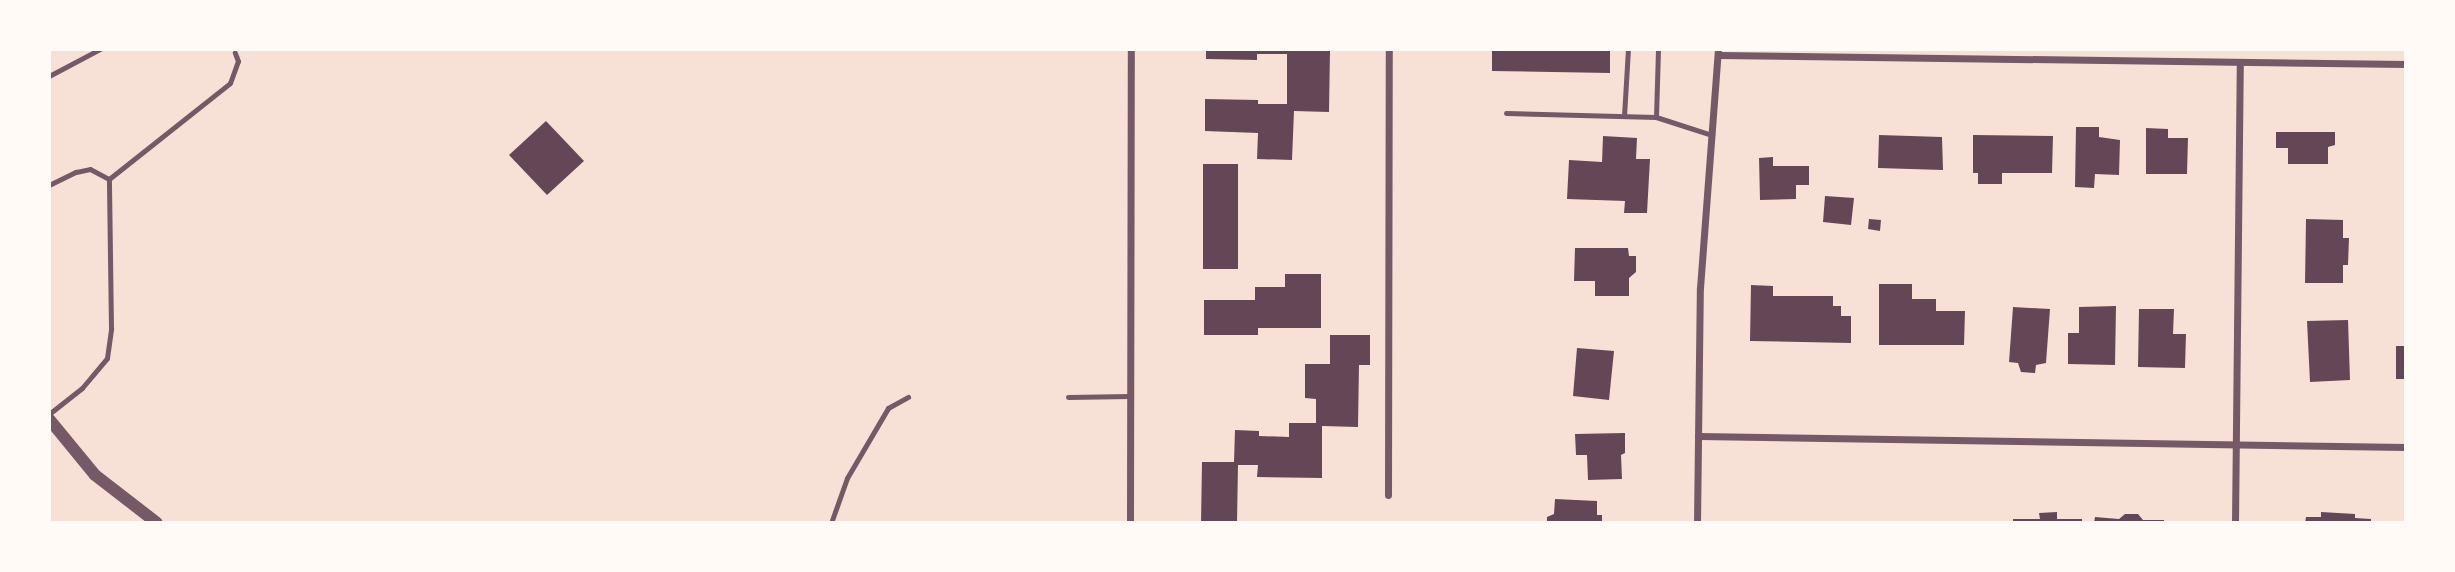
<!DOCTYPE html>
<html>
<head>
<meta charset="utf-8">
<style>
	body { margin:0 }
	#map { position:relative; width:2455px; height:572px; overflow:hidden; background:#f7e1d7; font-family:Ubuntu,sans-serif }
	div>[style] { position:absolute }
	[style*='--x'] { left:calc(var(--x)*1px); top:calc(var(--y)*1px); width:calc(var(--w)*1px); rotate:calc(var(--a)*1deg) }
	.building>* { inset:0; background:#644757 }
	.service>* { height:5px; margin:-2.5px; padding:0 2.5px; transform-origin:2.5px; border-radius:2.5px; background:#755966 }
	.minor>* { height:7px; margin:-3.5px; padding:0 3.5px; transform-origin:3.5px; border-radius:3.5px; background:#755966 }
	.tertiary>* { height:12px; margin:-6px; padding:0 6px; transform-origin:6px; border-radius:6px; background:#755966 }
	span { translate:-50% -50%; white-space:nowrap; text-align:center; line-height:1.15; -webkit-text-stroke:6px #fffaf5; paint-order:stroke }
	.frame { position:absolute; inset:0; border:51px solid #fffaf5; pointer-events:none }
</style>
</head>
<body>
<div id="map">
	<div class="building">
		<div style="clip-path:polygon(1206px 49px,1330px 50px,1329px 112px,1294px 111px,1292px 160px,1257px 159px,1258px 133px,1205px 131px,1205px 99px,1258px 100px,1258px 104px,1287px 104px,1287px 54px,1257px 54px,1257px 60px,1206px 59px)"></div>
		<div style="clip-path:polygon(1492px 49px,1610px 49px,1610px 73px,1492px 71px)"></div>
		<div style="clip-path:polygon(546px 121px,584px 161px,547px 195px,509px 155px)"></div>
		<div style="clip-path:polygon(2076px 127px,2099px 127px,2099px 137px,2120px 140px,2119px 175px,2095px 174px,2094px 188px,2075px 187px)"></div>
		<div style="clip-path:polygon(2146px 128px,2168px 129px,2168px 138px,2188px 138px,2187px 174px,2146px 174px)"></div>
		<div style="clip-path:polygon(2276px 132px,2335px 132px,2335px 145px,2328px 147px,2328px 164px,2288px 164px,2288px 148px,2276px 148px)"></div>
		<div style="clip-path:polygon(1879px 135px,1942px 137px,1943px 170px,1878px 168px)"></div>
		<div style="clip-path:polygon(1973px 135px,2053px 136px,2052px 173px,2002px 173px,2002px 184px,1978px 184px,1978px 173px,1973px 173px)"></div>
		<div style="clip-path:polygon(1603px 136px,1637px 138px,1636px 159px,1650px 159px,1647px 213px,1624px 213px,1625px 201px,1567px 199px,1569px 160px,1602px 162px)"></div>
		<div style="clip-path:polygon(1773px 157px,1773px 166px,1809px 166px,1809px 185px,1796px 185px,1796px 199px,1760px 200px,1759px 158px)"></div>
		<div style="clip-path:polygon(1203px 164px,1238px 164px,1238px 269px,1203px 269px)"></div>
		<div style="clip-path:polygon(1825px 196px,1854px 198px,1851px 225px,1823px 222px)"></div>
		<div style="clip-path:polygon(1869px 219px,1881px 220px,1880px 231px,1868px 229px)"></div>
		<div style="clip-path:polygon(2306px 219px,2343px 220px,2343px 238px,2349px 238px,2348px 265px,2343px 265px,2343px 283px,2305px 283px)"></div>
		<div style="clip-path:polygon(1575px 248px,1628px 248px,1629px 256px,1636px 256px,1636px 272px,1629px 278px,1629px 296px,1595px 296px,1595px 281px,1574px 281px)"></div>
		<div style="clip-path:polygon(1285px 274px,1321px 274px,1321px 328px,1258px 328px,1258px 335px,1204px 335px,1204px 300px,1255px 300px,1255px 287px,1285px 287px)"></div>
		<div style="clip-path:polygon(1879px 284px,1912px 284px,1912px 299px,1936px 299px,1936px 311px,1965px 311px,1964px 345px,1879px 345px)"></div>
		<div style="clip-path:polygon(1751px 285px,1773px 286px,1773px 296px,1833px 296px,1833px 306px,1841px 306px,1841px 316px,1851px 316px,1851px 343px,1750px 341px)"></div>
		<div style="clip-path:polygon(2116px 306px,2115px 365px,2068px 364px,2068px 333px,2079px 333px,2079px 307px)"></div>
		<div style="clip-path:polygon(2013px 307px,2050px 309px,2046px 363px,2036px 365px,2035px 373px,2021px 372px,2018px 363px,2009px 362px)"></div>
		<div style="clip-path:polygon(2139px 309px,2174px 309px,2173px 334px,2186px 334px,2185px 368px,2138px 367px)"></div>
		<div style="clip-path:polygon(2348px 320px,2350px 380px,2310px 382px,2307px 321px)"></div>
		<div style="clip-path:polygon(1330px 335px,1370px 335px,1370px 365px,1359px 365px,1358px 427px,1322px 426px,1322px 478px,1257px 477px,1258px 465px,1238px 465px,1237px 523px,1201px 523px,1202px 462px,1234px 462px,1235px 430px,1259px 431px,1259px 436px,1289px 437px,1289px 423px,1316px 423px,1316px 399px,1305px 398px,1305px 364px,1330px 364px)"></div>
		<div style="clip-path:polygon(2396px 346px,2406px 346px,2406px 379px,2396px 379px)"></div>
		<div style="clip-path:polygon(1577px 348px,1614px 351px,1609px 400px,1573px 396px)"></div>
		<div style="clip-path:polygon(1625px 433px,1625px 453px,1621px 455px,1622px 479px,1588px 480px,1587px 455px,1576px 455px,1575px 434px)"></div>
		<div style="clip-path:polygon(1555px 499px,1597px 501px,1597px 515px,1602px 515px,1602px 523px,1547px 523px,1547px 517px,1554px 514px)"></div>
		<div style="clip-path:polygon(2057px 512px,2057px 519px,2082px 519px,2082px 523px,2013px 523px,2013px 519px,2040px 519px,2039px 513px)"></div>
		<div style="clip-path:polygon(2321px 512px,2355px 514px,2355px 518px,2371px 519px,2371px 523px,2305px 523px,2306px 517px,2321px 517px)"></div>
		<div style="clip-path:polygon(2125px 514px,2138px 514px,2143px 520px,2164px 520px,2164px 523px,2094px 523px,2095px 517px,2119px 519px)"></div>
	</div>
	<div class="service">
		<div style="--x:49;--y:76;--w:58;--a:-27.9"></div>
		<div style="--x:1506;--y:113;--w:150;--a:1.5"></div>
		<div style="--x:1656;--y:117;--w:59;--a:17.8"></div>
		<div style="--x:1624;--y:116;--w:67;--a:-86.6"></div>
		<div style="--x:1656;--y:117;--w:68;--a:-88.3"></div>
		<div style="--x:49;--y:185;--w:30;--a:-26"></div>
		<div style="--x:76;--y:172;--w:14;--a:-12"></div>
		<div style="--x:90;--y:169;--w:21;--a:28"></div>
		<div style="--x:1068;--y:397;--w:62;--a:-0.9"></div>
		<div style="--x:49;--y:414;--w:42;--a:-38.2"></div>
		<div style="--x:82;--y:388;--w:39;--a:-50"></div>
		<div style="--x:107;--y:358;--w:30;--a:-82"></div>
		<div style="--x:111;--y:328;--w:149;--a:-90.8"></div>
		<div style="--x:109;--y:179;--w:154;--a:-38.4"></div>
		<div style="--x:230;--y:83;--w:23;--a:-70"></div>
		<div style="--x:238;--y:61;--w:9;--a:-111"></div>
		<div style="--x:831;--y:523;--w:48;--a:-70.4"></div>
		<div style="--x:847;--y:478;--w:81;--a:-59.6"></div>
		<div style="--x:888;--y:408;--w:23;--a:-29"></div>
	</div>
	<div class="minor">
		<div style="--x:1718;--y:55;--w:688;--a:0.75"></div>
		<div style="--x:1698;--y:436;--w:708;--a:0.89"></div>
		<div style="--x:1388;--y:495;--w:446;--a:-89.9"></div>
		<div style="--x:1130;--y:523;--w:474;--a:-89.9"></div>
		<div style="--x:1697;--y:523;--w:235;--a:-89.3"></div>
		<div style="--x:1700;--y:288;--w:240;--a:-85.7"></div>
		<div style="--x:2235;--y:523;--w:461;--a:-89.4"></div>
	</div>
	<div class="tertiary">
		<div style="--x:49;--y:419;--w:72;--a:50.6"></div>
		<div style="--x:95;--y:475;--w:78;--a:37.7"></div>
	</div>
	<div class="frame"></div>
</div>
</body>
</html>
